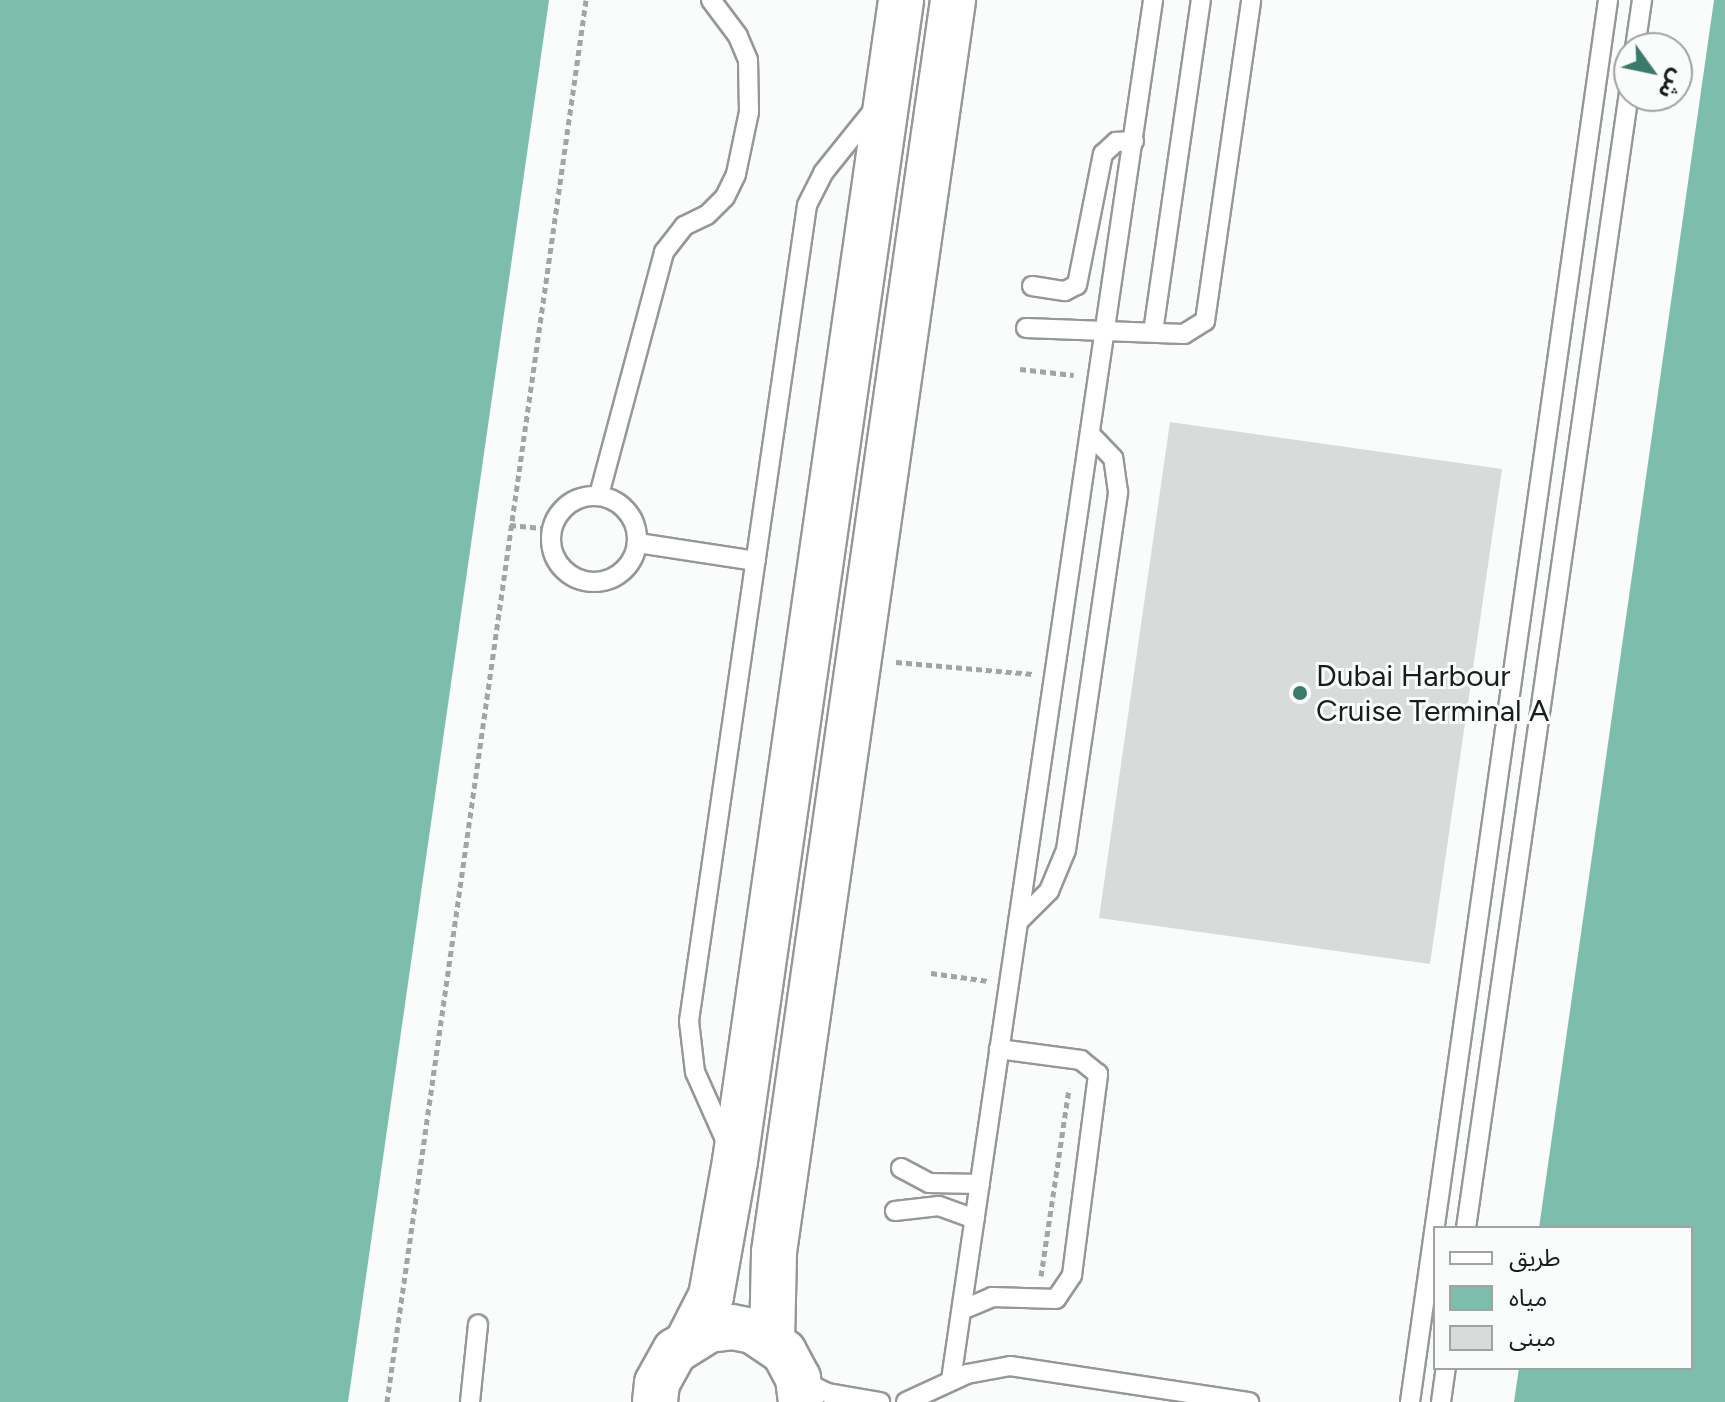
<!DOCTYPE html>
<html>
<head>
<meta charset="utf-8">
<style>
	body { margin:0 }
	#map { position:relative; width:1725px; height:1402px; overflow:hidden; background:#f9fcfb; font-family:Figtree,"Noto Sans Arabic",sans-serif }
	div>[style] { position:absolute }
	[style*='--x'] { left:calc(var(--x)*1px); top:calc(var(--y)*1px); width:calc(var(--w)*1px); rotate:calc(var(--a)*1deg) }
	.water>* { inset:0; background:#7dbdab }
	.building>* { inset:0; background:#d7dbda }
	.path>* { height:5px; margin-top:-2.5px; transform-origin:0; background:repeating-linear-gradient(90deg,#a3a5a4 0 6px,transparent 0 10px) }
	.roads { filter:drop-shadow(2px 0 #959897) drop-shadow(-2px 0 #959897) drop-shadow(0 2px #959897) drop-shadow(0 -2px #959897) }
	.service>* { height:18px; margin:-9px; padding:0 9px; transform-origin:9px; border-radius:9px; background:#fff }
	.service>.ring { margin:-9px; padding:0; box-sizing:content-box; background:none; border:18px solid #fff; border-radius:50% }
	.tertiary>* { height:44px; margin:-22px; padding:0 22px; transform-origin:22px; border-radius:22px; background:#fff }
	.dots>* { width:22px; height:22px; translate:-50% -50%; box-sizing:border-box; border:4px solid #f9fcfb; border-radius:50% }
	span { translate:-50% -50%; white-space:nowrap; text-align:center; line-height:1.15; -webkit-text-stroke:6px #f9fcfb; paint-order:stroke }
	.poi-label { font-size:30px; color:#1b1d1c }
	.left { translate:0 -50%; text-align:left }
	.legend { position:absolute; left:1433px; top:1226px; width:260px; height:144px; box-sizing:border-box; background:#f9fcfb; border:2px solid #a0a3a2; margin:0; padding:10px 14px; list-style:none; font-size:24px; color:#1b1d1c }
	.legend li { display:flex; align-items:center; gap:16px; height:40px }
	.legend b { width:40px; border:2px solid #a0a3a2 }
	.north { position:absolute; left:1613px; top:32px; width:80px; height:80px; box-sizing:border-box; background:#f9fcfb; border:2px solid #a0a3a2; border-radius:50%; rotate:123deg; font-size:22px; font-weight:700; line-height:32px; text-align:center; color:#1b1d1c }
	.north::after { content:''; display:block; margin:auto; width:28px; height:36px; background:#3b7b6a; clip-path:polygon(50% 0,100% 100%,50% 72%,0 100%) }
</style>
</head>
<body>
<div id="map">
	<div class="water">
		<div style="clip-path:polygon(0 0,549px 0,348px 1402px,0 1402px)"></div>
		<div style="clip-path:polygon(1714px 0,1725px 0,1725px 1402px,1514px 1402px,1519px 1368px,1691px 1368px,1691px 1228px,1539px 1228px)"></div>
	</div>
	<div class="building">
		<div style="clip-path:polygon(1170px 422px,1502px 469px,1430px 964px,1099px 918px)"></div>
	</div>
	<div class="path">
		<div style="--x:1020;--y:369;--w:54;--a:6.3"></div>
		<div style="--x:510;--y:525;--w:42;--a:5.4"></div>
		<div style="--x:896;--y:662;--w:138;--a:5"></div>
		<div style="--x:931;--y:973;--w:58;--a:8"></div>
		<div style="--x:1041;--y:1276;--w:190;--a:-81.5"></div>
		<div style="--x:387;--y:1402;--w:1416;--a:-81.92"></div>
	</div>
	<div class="roads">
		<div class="service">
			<div style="--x:1635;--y:48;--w:49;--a:-81.7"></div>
			<div style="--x:1032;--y:286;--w:33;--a:9"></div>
			<div style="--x:1065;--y:291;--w:13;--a:-27"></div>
			<div style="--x:1077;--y:285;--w:134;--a:-78.8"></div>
			<div style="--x:1103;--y:154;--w:18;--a:-43"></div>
			<div style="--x:1116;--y:142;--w:18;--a:-3"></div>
			<div style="--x:1026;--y:328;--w:158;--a:2.2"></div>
			<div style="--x:1184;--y:334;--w:25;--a:-32"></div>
			<div style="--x:1205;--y:321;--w:324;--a:-81.8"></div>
			<div style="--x:1153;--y:332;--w:335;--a:-81.8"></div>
			<div style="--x:599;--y:495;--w:252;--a:-75"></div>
			<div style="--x:664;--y:252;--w:33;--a:-52"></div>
			<div style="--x:684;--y:226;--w:25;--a:-26"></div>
			<div style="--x:707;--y:215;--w:25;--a:-45"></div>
			<div style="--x:725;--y:197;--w:25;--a:-64"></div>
			<div style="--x:736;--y:174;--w:63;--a:-78.2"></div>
			<div style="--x:749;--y:112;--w:52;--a:-91.1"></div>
			<div style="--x:748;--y:60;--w:26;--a:-113"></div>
			<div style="--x:738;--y:36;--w:45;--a:-126.9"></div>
			<div class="ring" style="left:551px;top:496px;width:68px;height:68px"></div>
			<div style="--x:638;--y:543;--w:119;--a:8.7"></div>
			<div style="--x:1018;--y:922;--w:44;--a:-45"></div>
			<div style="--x:1049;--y:891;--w:44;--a:-67.5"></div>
			<div style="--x:1066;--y:850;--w:362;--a:-81.7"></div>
			<div style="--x:1118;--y:492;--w:34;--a:-98"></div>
			<div style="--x:1113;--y:458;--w:33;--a:-134"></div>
			<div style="--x:728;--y:1146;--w:81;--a:-114"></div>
			<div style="--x:695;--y:1072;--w:51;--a:-96.7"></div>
			<div style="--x:689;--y:1021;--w:824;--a:-81.77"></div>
			<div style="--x:807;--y:205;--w:36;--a:-63"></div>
			<div style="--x:823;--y:173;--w:85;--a:-51.2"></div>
			<div style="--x:901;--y:1168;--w:32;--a:28"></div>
			<div style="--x:929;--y:1183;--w:51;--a:1.1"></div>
			<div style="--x:895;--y:1211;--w:44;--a:-6.5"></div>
			<div style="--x:939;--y:1206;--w:38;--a:20"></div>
			<div style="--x:1466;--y:1228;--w:1147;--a:-81.83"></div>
			<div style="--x:962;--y:1310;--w:33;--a:-23"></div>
			<div style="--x:992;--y:1297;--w:64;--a:1.8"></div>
			<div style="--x:1056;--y:1299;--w:29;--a:-56"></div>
			<div style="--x:1072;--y:1275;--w:203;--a:-82.6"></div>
			<div style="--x:1098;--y:1074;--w:22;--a:-141"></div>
			<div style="--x:1081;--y:1060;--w:83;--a:-172.4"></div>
			<div style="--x:951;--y:1380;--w:1395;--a:-81.67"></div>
			<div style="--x:803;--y:1381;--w:28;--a:26"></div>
			<div style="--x:828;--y:1393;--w:53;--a:9.8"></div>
			<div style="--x:470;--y:1402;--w:78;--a:-84.1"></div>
			<div style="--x:906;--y:1402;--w:67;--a:-24.7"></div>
			<div style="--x:967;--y:1374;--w:44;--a:-10.5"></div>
			<div style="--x:1010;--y:1366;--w:242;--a:8.6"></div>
			<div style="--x:1410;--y:1402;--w:1416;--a:-81.96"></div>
			<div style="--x:1441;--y:1402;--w:34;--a:-82"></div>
		</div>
		<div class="tertiary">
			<div style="--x:689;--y:1339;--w:48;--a:-62.9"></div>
			<div style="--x:711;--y:1296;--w:137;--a:-79.9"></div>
			<div style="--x:735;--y:1161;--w:1173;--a:-81.86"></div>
			<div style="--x:772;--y:1342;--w:90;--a:-88.7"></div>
			<div style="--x:774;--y:1252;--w:1265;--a:-81.86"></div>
			<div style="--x:655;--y:1402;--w:19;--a:-84"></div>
			<div style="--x:657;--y:1383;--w:37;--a:-61"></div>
			<div style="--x:675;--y:1351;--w:40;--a:-32"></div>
			<div style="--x:709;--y:1330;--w:23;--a:-7"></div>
			<div style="--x:732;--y:1327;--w:21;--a:11"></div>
			<div style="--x:753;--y:1331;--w:37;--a:34"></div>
			<div style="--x:784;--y:1352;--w:30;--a:62"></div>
			<div style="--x:798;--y:1378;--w:24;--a:83"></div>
		</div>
	</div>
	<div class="dots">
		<div style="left:1300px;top:693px;background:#3b7b6a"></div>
	</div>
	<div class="poi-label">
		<span class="left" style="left:1316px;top:693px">Dubai Harbour<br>Cruise Terminal A</span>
	</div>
	<ul class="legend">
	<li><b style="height:10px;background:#fff"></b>طريق</li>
	<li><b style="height:22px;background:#7dbdab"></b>مياه</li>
	<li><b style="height:22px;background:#d7dbda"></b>مبنى</li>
	</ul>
	<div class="north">ش</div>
</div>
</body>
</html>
